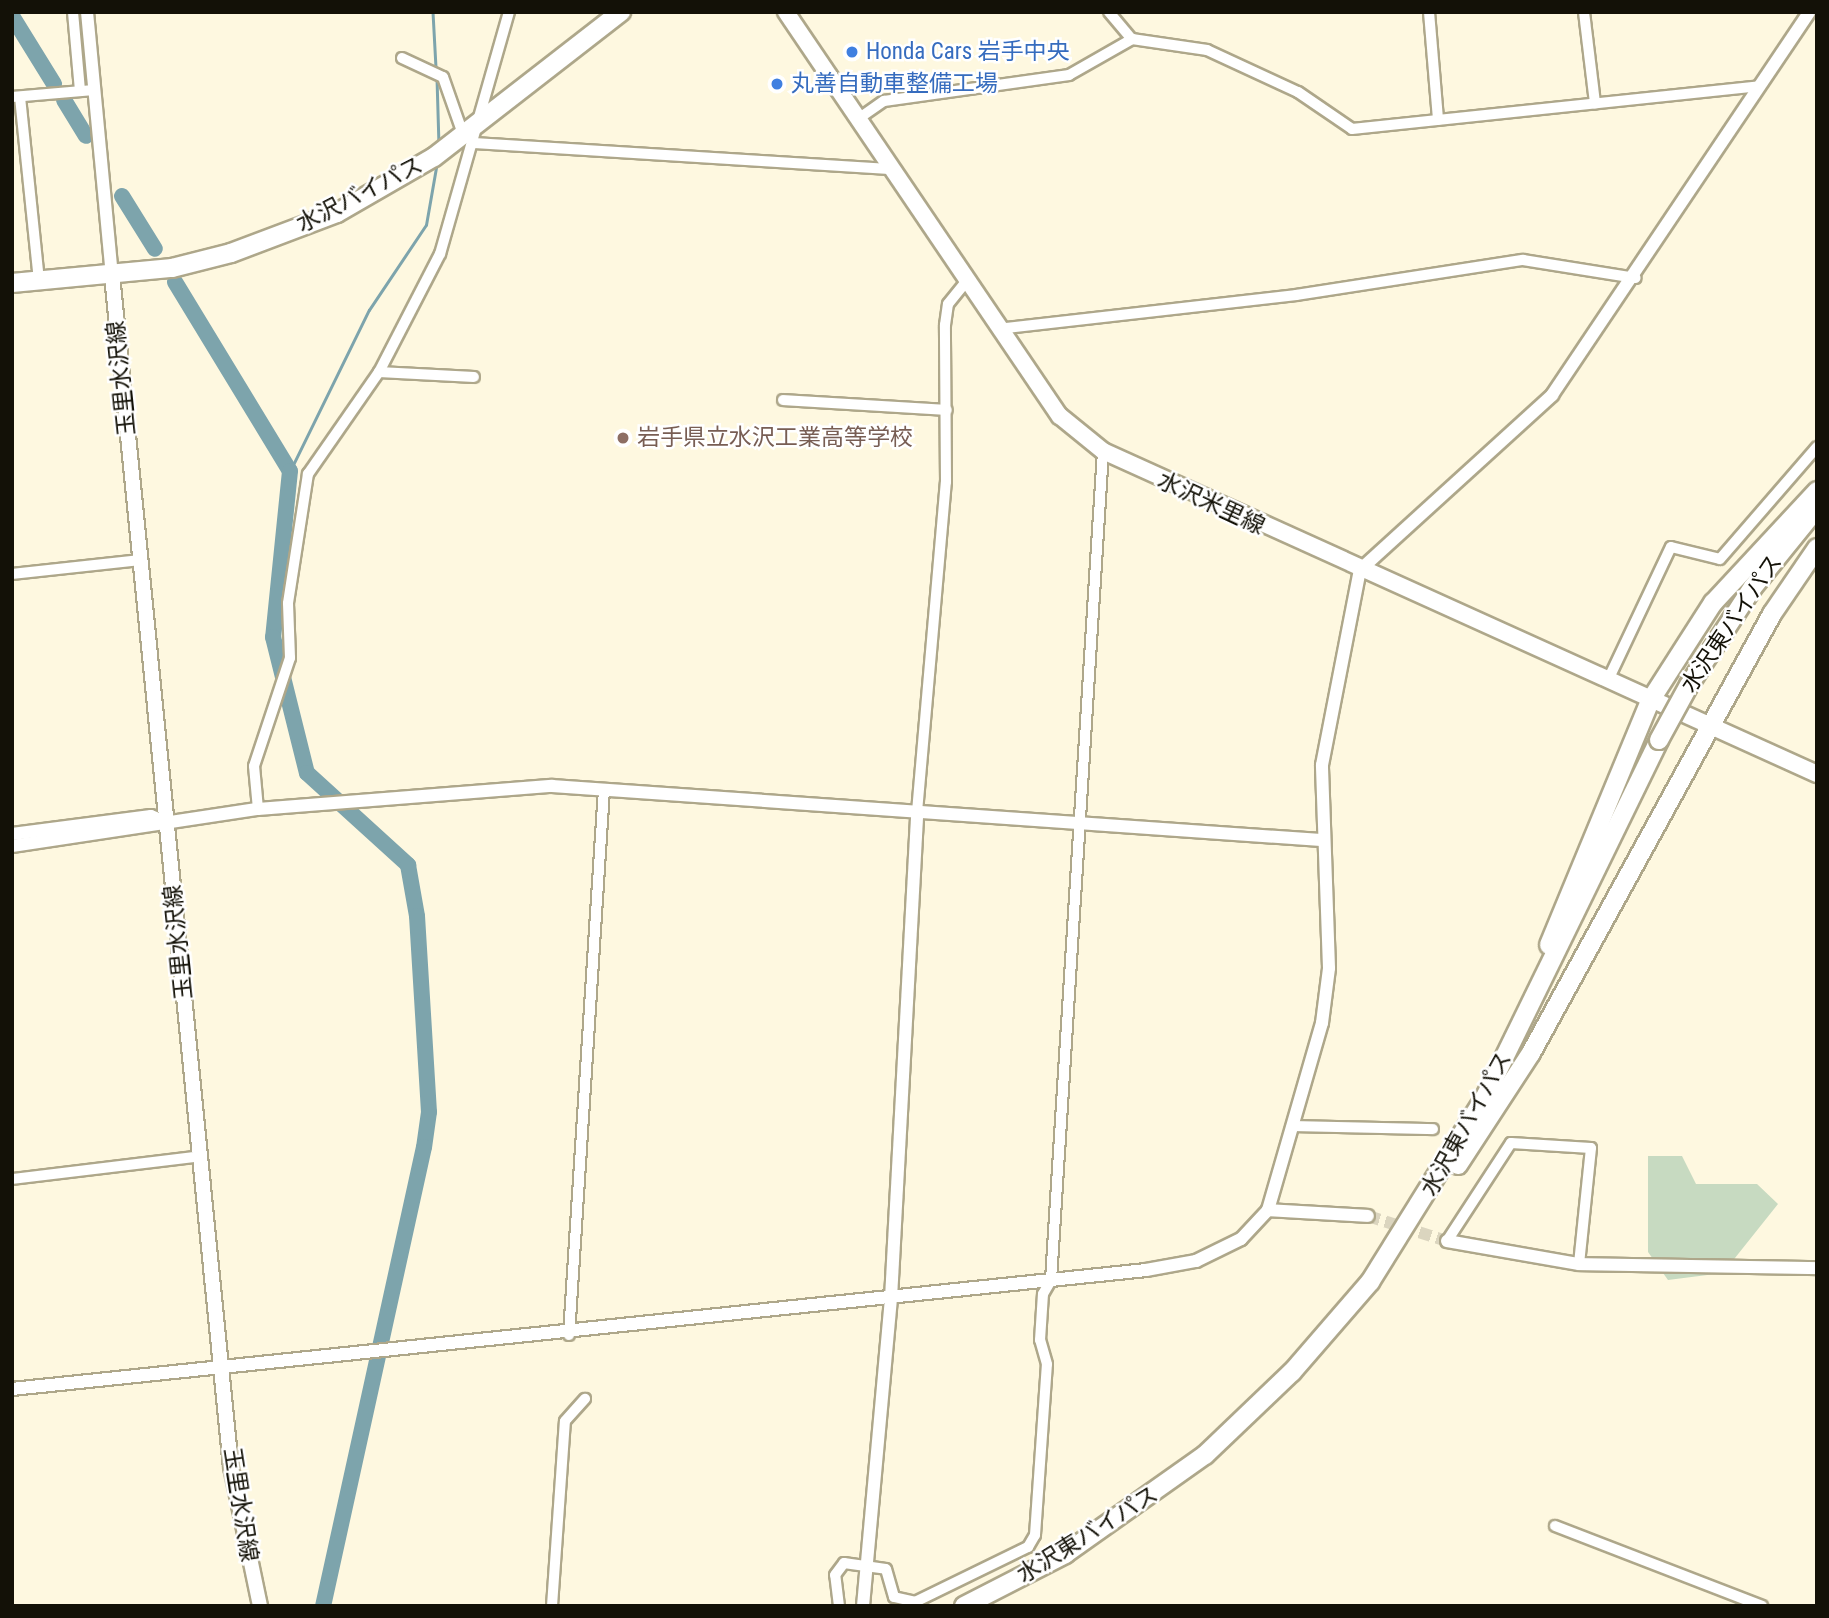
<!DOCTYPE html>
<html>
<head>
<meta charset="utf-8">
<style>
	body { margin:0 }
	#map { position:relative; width:1829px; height:1618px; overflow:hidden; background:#fef8e0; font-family:"Roboto Condensed","Noto Sans JP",sans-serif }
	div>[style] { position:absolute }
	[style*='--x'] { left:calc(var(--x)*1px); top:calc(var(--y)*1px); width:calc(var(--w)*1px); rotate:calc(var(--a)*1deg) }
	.green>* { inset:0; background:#c7dac1 }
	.stream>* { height:2.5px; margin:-1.25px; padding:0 1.25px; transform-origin:1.25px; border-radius:1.25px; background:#7da4ac }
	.river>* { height:16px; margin:-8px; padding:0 8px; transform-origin:8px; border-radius:8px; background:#7da4ac }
	.tertiary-tunnel>* { height:12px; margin-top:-6px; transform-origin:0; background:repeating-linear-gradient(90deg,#dbd5bf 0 12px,transparent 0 18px) }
	.roads { filter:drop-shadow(2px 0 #aea78a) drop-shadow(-2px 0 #aea78a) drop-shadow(0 2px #aea78a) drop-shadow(0 -2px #aea78a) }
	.minor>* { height:10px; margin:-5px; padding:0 5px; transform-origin:5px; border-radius:5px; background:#fff }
	.tertiary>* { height:12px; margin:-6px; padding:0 6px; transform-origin:6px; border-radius:6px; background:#fff }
	.secondary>* { height:14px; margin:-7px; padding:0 7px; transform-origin:7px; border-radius:7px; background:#fff }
	.primary>* { height:16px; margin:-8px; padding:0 8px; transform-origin:8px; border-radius:8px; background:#fff }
	.trunk>* { height:18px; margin:-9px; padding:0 9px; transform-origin:9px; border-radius:9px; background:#fff }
	.bridges { filter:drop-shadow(2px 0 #aea78a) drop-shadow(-2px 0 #aea78a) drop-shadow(0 2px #aea78a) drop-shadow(0 -2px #aea78a) }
	.trunk-bridge>* { height:18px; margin:-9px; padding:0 9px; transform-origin:9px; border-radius:9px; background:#fff }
	.dots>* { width:19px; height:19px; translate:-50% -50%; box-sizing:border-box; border:4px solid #fff; border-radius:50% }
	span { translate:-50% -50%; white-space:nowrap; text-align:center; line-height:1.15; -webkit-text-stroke:5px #fff; paint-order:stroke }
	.shop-label { font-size:23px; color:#366cbe }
	.left { translate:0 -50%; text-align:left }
	.street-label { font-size:23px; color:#131107 }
	.education-label { font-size:23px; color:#785e54 }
	.frame { position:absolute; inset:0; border:14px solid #131107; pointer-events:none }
</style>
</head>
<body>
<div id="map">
	<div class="green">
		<div style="clip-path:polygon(1648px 1156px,1682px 1156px,1696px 1184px,1757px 1184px,1778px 1204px,1723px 1273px,1668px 1280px,1648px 1252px)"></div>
	</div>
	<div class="stream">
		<div style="--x:433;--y:12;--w:56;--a:86.9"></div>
		<div style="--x:437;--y:78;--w:67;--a:88.3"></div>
		<div style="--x:290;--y:471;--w:179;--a:-63.9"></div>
		<div style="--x:369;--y:310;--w:102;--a:-56.2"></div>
		<div style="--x:426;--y:225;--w:64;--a:-80.1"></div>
	</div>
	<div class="river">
		<div style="--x:12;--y:16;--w:80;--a:58.3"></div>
		<div style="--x:64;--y:100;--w:42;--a:58.6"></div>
		<div style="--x:122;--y:196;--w:62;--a:58.1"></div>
		<div style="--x:175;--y:282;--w:221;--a:58.7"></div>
		<div style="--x:290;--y:471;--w:167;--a:95.8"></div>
		<div style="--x:273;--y:637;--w:140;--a:76"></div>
		<div style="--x:307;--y:773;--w:137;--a:42.3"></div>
		<div style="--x:408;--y:865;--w:52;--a:80"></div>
		<div style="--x:417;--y:916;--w:196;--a:86.5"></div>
		<div style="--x:429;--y:1112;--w:35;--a:98"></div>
		<div style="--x:424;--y:1147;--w:470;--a:102.4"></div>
	</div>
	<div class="tertiary-tunnel">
		<div style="--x:1368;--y:1216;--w:83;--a:17.6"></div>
	</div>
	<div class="roads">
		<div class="minor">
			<div style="--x:73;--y:12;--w:79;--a:84.9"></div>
			<div style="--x:1109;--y:12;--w:35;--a:50"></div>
			<div style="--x:1429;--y:12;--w:108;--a:85.2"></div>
			<div style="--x:1584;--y:12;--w:92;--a:83.1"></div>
			<div style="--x:402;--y:58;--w:45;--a:24.9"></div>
			<div style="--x:443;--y:77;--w:60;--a:70.7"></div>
			<div style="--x:12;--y:97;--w:82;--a:-4.9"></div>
			<div style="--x:20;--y:97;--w:184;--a:84.1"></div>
			<div style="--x:858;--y:119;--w:32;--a:-35"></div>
			<div style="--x:884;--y:101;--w:187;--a:-8"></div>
			<div style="--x:1069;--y:75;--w:73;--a:-29.7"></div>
			<div style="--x:1132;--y:39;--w:76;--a:8.3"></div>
			<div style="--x:1207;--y:50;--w:100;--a:24.8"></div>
			<div style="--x:1298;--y:92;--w:65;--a:34.4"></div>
			<div style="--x:1352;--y:129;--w:410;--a:-6"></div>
			<div style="--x:475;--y:143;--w:418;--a:3.6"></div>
			<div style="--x:998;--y:329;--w:300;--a:-6.5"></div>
			<div style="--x:1296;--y:295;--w:230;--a:-8.8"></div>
			<div style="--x:1523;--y:260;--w:114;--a:9.1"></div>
			<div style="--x:379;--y:372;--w:95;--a:3"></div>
			<div style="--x:783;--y:400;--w:164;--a:3.5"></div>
			<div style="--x:12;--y:574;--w:129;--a:-6.2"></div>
			<div style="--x:1608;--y:680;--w:147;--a:-64.7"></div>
			<div style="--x:1671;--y:547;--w:50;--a:13.8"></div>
			<div style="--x:1720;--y:559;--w:148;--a:-49.1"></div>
			<div style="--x:258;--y:809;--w:43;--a:-95.3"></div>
			<div style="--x:254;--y:766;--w:114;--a:-71.6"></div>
			<div style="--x:290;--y:658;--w:55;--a:-92.1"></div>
			<div style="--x:288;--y:603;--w:131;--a:-81.2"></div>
			<div style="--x:308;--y:474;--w:124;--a:-55.2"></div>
			<div style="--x:379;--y:372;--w:133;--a:-62.7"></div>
			<div style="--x:440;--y:254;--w:252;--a:-74.1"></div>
			<div style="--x:917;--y:812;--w:331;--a:-85"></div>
			<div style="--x:946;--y:482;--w:157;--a:-90.4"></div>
			<div style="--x:945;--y:325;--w:21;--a:-82"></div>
			<div style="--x:948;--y:304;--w:27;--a:-51"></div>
			<div style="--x:1297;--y:1126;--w:136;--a:1.3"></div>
			<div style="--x:12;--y:1179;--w:191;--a:-6.9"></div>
			<div style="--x:1447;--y:1241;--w:117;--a:-56.9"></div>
			<div style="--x:1511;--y:1143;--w:80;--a:3.6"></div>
			<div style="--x:1591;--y:1148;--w:117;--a:95.9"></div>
			<div style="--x:569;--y:1335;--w:547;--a:-86.33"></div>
			<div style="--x:1555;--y:1526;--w:222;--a:21.1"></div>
			<div style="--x:552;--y:1606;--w:185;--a:-86"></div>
			<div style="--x:565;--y:1421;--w:30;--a:-48"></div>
			<div style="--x:839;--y:1606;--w:31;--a:-97"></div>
			<div style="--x:835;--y:1575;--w:15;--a:-53"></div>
			<div style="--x:844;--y:1563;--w:42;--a:8.1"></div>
			<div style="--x:886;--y:1569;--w:29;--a:74"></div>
			<div style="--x:894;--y:1597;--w:22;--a:13"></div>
			<div style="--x:915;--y:1602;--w:126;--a:-26"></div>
			<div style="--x:1028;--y:1547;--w:14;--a:-60"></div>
			<div style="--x:1035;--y:1535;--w:171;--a:-86"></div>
			<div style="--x:1047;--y:1364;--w:25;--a:-106"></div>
			<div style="--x:1040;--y:1340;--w:46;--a:-86.3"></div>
			<div style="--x:1043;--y:1294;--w:16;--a:-60"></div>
			<div style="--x:1051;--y:1280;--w:831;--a:-86.41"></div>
		</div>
		<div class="tertiary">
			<div style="--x:87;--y:12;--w:264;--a:84.6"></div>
			<div style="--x:12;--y:834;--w:140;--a:-7.4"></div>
			<div style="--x:151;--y:816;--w:16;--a:22"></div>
			<div style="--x:12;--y:846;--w:249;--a:-8.6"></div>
			<div style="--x:258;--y:809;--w:295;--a:-4.5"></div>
			<div style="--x:552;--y:786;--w:771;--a:4.02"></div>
			<div style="--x:1268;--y:1210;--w:100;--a:3.4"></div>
			<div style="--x:1447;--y:1241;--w:134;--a:9.9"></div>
			<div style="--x:1579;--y:1264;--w:238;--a:1"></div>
			<div style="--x:12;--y:1389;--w:1140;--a:-5.99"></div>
			<div style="--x:1146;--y:1270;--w:51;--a:-10.2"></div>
			<div style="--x:1196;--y:1261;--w:50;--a:-26.1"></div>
			<div style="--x:1241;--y:1239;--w:40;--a:-47"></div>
			<div style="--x:1268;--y:1210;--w:195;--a:-73.9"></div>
			<div style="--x:1322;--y:1023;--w:55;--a:-82.7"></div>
			<div style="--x:1329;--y:968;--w:203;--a:-92"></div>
			<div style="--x:1322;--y:765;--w:199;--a:-79"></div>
			<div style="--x:1360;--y:570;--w:260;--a:-42.3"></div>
			<div style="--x:1552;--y:395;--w:461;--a:-56.1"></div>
			<div style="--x:863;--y:1606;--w:309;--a:-84.8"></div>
			<div style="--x:891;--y:1298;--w:487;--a:-86.9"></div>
		</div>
		<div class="secondary">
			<div style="--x:112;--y:275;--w:1198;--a:84.3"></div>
			<div style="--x:231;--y:1467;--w:142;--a:78.2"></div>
		</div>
		<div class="primary">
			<div style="--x:786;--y:12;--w:488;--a:55.9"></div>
			<div style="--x:1060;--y:416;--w:55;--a:39.1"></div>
			<div style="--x:1103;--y:451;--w:784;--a:24.34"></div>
		</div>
		<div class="trunk">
			<div style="--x:12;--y:283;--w:161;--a:-5.4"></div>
			<div style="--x:172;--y:268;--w:61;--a:-14.3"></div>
			<div style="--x:231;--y:253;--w:113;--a:-20.7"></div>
			<div style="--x:337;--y:213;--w:112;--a:-30"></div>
			<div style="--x:434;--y:157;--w:237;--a:-37.8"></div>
			<div style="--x:1689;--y:685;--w:117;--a:-56.9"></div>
			<div style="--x:1753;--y:587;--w:102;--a:-51"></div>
			<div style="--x:1549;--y:945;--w:264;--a:-67.5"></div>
			<div style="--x:1650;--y:701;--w:117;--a:-57.3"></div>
			<div style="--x:1713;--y:603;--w:153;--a:-47.1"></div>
			<div style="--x:1458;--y:1165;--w:134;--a:-56.9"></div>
			<div style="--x:1531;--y:1053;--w:501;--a:-61.23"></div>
			<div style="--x:1772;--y:614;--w:80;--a:-55.7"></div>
			<div style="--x:964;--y:1606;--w:114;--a:-27.2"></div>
			<div style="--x:1065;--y:1554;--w:171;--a:-35.3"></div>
			<div style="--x:1205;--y:1455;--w:120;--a:-43.7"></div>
			<div style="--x:1292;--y:1372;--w:119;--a:-49.1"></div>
			<div style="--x:1370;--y:1282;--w:218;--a:-58.1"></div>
			<div style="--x:1485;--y:1097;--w:397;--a:-64"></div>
		</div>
	</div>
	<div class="bridges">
		<div class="trunk-bridge">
			<div style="--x:1659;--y:740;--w:63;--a:-61.4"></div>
		</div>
	</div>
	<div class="dots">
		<div style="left:852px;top:52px;background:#3f7fe0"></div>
		<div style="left:777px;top:84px;background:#3f7fe0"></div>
		<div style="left:623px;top:438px;background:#8d6e63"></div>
	</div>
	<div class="shop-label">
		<span class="left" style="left:866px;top:52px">Honda Cars 岩手中央</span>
		<span class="left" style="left:791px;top:84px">丸善自動車整備工場</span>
	</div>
	<div class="street-label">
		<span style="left:360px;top:195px;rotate:-27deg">水沢バイパス</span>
		<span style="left:122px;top:378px;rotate:-96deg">玉里水沢線</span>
		<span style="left:1211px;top:504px;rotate:25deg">水沢米里線</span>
		<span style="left:1732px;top:624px;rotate:-56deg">水沢東バイパス</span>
		<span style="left:179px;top:942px;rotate:-96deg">玉里水沢線</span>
		<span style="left:1467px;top:1124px;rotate:-61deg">水沢東バイパス</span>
		<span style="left:240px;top:1505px;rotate:81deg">玉里水沢線</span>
		<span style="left:1088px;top:1535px;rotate:-32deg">水沢東バイパス</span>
	</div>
	<div class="education-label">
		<span class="left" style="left:637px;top:438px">岩手県立水沢工業高等学校</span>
	</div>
	<div class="frame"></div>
</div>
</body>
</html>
